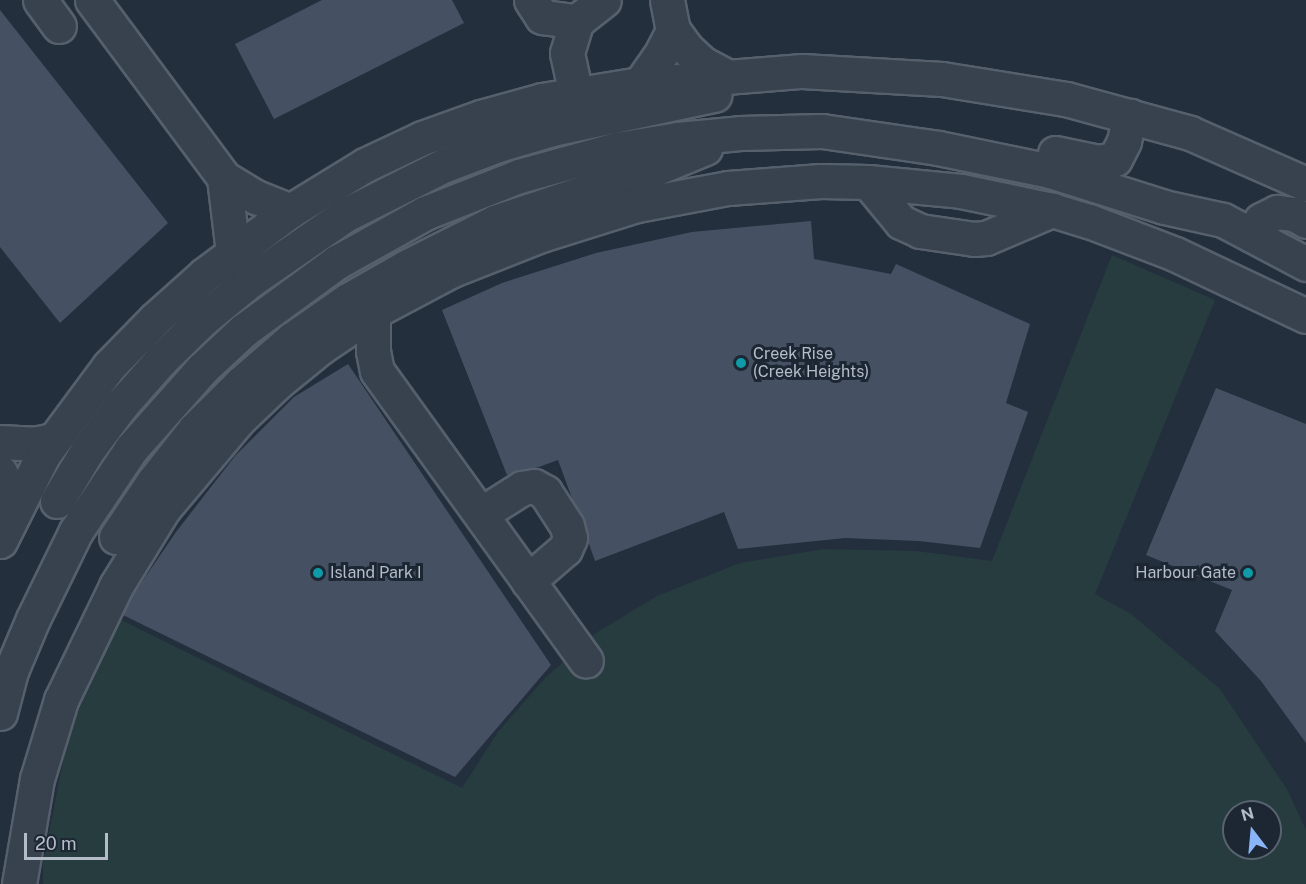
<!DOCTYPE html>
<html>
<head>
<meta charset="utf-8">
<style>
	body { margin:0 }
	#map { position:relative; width:1306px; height:884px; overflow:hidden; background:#242f3e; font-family:"Public Sans",sans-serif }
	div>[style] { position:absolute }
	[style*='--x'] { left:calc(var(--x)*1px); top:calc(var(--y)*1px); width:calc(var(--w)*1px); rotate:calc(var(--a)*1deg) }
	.green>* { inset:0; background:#263c3f }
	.building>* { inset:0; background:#455162 }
	.roads { filter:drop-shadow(2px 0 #565f6c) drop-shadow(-2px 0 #565f6c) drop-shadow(0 2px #565f6c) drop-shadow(0 -2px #565f6c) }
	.minor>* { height:33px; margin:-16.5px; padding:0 16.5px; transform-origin:16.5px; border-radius:16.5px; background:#38414e }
	.dots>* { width:16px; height:16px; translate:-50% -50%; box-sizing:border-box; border:3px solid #1d2633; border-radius:50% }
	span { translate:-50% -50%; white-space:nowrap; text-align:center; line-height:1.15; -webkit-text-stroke:6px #1d2633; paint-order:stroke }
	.poi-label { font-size:16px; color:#b4bcc9 }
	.left { translate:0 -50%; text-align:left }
	.right { translate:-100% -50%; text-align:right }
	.north { position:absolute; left:1222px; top:800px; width:60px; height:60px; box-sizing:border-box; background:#1d2633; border:2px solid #59626f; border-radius:50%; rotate:344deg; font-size:16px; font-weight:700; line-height:24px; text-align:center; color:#b4bcc9 }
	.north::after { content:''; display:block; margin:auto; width:21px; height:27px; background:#8ab4f8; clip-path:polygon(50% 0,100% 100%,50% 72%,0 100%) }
	.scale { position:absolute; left:24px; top:833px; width:84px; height:27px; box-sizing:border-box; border:3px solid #b4bcc9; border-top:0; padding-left:8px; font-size:18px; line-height:21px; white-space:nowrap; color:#b4bcc9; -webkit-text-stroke:4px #1d2633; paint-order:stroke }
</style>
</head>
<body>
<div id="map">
	<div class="green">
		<div style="clip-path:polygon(evenodd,1112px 255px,1215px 300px,1095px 594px,1131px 614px,1220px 689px,1287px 789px,1306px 830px,1306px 884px,43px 884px,43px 863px,68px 736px,117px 618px,462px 788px,498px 732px,545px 678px,596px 633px,657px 596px,740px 563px,824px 549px,916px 551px,992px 561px,1112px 255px,1234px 812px,1270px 812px,1270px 848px,1234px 848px,1234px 812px)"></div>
	</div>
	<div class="building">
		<div style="clip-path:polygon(322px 0,452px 0,464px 23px,274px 119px,235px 44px)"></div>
		<div style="clip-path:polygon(0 10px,168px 223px,60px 323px,0 247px)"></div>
		<div style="clip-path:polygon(811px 221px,814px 259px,891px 274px,896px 264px,1030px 324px,1006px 403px,1028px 412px,980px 548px,919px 541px,845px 538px,738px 549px,724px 512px,595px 561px,588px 541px,585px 521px,573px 501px,558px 460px,536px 468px,518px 470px,507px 475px,442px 310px,502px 283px,596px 253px,692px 232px)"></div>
		<div style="clip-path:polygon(348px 364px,551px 665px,455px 777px,123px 615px,131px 598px,176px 532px,235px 456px,294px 397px)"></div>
		<div style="clip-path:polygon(1216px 388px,1306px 424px,1306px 743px,1261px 681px,1215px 631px,1232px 590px,1146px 555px)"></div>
	</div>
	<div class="roads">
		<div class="minor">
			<div style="--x:40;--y:0;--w:32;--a:54"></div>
			<div style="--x:92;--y:0;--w:222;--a:53.4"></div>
			<div style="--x:224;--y:178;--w:37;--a:31"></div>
			<div style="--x:256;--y:197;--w:37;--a:22"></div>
			<div style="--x:531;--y:0;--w:20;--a:57"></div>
			<div style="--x:542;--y:17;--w:35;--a:7"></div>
			<div style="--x:667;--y:0;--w:31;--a:79"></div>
			<div style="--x:673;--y:30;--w:22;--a:54"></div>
			<div style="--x:686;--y:48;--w:22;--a:43"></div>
			<div style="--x:702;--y:63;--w:26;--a:28"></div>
			<div style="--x:640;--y:84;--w:39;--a:-55"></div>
			<div style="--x:662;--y:52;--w:25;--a:-63"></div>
			<div style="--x:576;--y:94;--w:42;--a:-102.4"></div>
			<div style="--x:567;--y:53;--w:34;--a:-73"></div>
			<div style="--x:577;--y:21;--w:34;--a:-38"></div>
			<div style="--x:1055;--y:153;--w:44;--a:11.8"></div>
			<div style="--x:1098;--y:162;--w:17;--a:-10"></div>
			<div style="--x:1115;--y:159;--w:20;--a:-63"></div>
			<div style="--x:1124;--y:141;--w:26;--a:-77"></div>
			<div style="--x:224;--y:178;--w:75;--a:83.1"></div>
			<div style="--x:868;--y:182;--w:52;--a:50.5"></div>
			<div style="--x:901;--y:222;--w:21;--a:25"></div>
			<div style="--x:920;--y:231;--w:55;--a:8.4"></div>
			<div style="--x:974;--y:239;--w:12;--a:-5"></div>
			<div style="--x:986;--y:238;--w:72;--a:-23"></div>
			<div style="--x:1252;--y:235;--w:17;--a:-59"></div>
			<div style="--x:1261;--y:220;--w:18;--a:-27"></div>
			<div style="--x:1277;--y:212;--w:17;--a:7"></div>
			<div style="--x:1294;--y:214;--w:14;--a:30"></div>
			<div style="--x:373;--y:312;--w:39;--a:90"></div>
			<div style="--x:373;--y:351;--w:20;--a:79"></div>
			<div style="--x:377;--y:371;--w:357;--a:54.2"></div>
			<div style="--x:0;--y:442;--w:34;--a:3"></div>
			<div style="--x:34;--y:444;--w:19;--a:-12"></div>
			<div style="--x:0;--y:472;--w:37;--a:64"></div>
			<div style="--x:57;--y:501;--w:58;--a:-59"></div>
			<div style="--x:87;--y:451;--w:59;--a:-53.3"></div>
			<div style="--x:122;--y:404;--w:59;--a:-48.4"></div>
			<div style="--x:161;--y:360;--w:59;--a:-44.3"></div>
			<div style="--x:203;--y:319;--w:58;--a:-39.4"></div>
			<div style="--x:248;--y:282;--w:118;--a:-34.6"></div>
			<div style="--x:345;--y:215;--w:112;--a:-26.6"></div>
			<div style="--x:445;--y:165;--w:57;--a:-20.7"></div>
			<div style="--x:498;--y:145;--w:56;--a:-16.5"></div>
			<div style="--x:552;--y:129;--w:166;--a:-11.9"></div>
			<div style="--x:481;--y:514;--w:49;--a:-32.4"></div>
			<div style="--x:522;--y:488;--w:12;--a:-9"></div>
			<div style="--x:534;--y:486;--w:13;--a:29"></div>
			<div style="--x:545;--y:492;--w:40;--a:57.1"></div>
			<div style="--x:567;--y:526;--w:12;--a:76"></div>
			<div style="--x:570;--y:538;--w:12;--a:114"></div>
			<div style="--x:565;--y:549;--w:49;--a:139.1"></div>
			<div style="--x:116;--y:537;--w:66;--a:-56.1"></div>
			<div style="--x:153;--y:482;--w:66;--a:-51.7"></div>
			<div style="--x:194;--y:430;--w:66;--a:-45"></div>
			<div style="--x:241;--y:383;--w:67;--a:-40.8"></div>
			<div style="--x:292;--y:339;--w:68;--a:-34.9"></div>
			<div style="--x:348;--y:300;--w:67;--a:-29.6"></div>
			<div style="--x:406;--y:267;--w:100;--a:-26.8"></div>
			<div style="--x:495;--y:222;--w:173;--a:-18.5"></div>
			<div style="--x:659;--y:167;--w:50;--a:-22.4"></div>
			<div style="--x:0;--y:541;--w:96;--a:-63.4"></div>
			<div style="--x:43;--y:455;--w:111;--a:-53.4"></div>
			<div style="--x:109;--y:366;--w:66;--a:-45.6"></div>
			<div style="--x:155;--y:319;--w:66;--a:-41.9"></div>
			<div style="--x:204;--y:275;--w:107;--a:-36.7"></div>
			<div style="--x:290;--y:211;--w:88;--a:-31.5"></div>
			<div style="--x:365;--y:165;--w:63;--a:-25.3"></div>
			<div style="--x:422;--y:138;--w:63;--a:-19.6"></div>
			<div style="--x:481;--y:117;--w:63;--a:-15.6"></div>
			<div style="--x:542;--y:100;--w:99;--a:-9.3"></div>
			<div style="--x:640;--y:84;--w:163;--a:-4.6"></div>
			<div style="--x:802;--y:71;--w:140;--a:3.3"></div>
			<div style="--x:942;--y:79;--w:126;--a:9.2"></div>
			<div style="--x:1066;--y:99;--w:129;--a:15.3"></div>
			<div style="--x:1190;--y:133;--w:127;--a:23.7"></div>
			<div style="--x:0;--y:713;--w:43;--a:-75.3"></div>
			<div style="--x:11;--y:671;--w:56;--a:-67.1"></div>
			<div style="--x:33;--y:619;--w:98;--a:-64"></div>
			<div style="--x:76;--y:531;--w:99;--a:-56.1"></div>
			<div style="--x:131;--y:449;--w:107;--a:-48.4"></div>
			<div style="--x:202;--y:369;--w:57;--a:-42.9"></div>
			<div style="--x:244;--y:330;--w:115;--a:-36.2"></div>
			<div style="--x:337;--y:262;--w:101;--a:-29.1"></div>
			<div style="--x:425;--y:213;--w:101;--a:-21.5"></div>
			<div style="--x:519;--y:176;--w:102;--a:-15.4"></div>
			<div style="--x:617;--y:149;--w:62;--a:-9.3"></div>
			<div style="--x:678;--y:139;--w:62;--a:-5.5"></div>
			<div style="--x:740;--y:133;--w:82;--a:-1.4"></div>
			<div style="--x:822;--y:131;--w:117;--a:8.3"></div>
			<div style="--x:938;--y:148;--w:114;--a:11.6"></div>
			<div style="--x:1050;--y:171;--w:120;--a:17.5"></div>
			<div style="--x:1164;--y:207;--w:60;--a:12.4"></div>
			<div style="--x:1223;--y:220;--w:94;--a:27.9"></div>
			<div style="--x:19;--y:884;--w:107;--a:-80.3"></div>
			<div style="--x:37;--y:779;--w:83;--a:-73.1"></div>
			<div style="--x:61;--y:700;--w:127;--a:-64.2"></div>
			<div style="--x:116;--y:586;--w:92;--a:-58.4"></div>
			<div style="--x:164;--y:508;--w:115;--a:-49.9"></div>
			<div style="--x:238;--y:420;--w:55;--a:-43.5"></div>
			<div style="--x:278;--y:382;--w:55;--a:-39.1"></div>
			<div style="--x:321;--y:347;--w:63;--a:-33.9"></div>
			<div style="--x:373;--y:312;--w:87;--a:-28"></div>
			<div style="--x:450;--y:271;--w:98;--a:-21.6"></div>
			<div style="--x:541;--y:235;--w:101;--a:-17.4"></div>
			<div style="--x:637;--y:205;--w:93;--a:-10.6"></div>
			<div style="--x:728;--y:188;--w:93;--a:-4.3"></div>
			<div style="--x:821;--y:181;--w:47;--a:1.2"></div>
			<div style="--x:868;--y:182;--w:93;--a:5.5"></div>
			<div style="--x:961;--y:191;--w:93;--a:11.8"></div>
			<div style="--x:1052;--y:210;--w:39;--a:17"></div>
			<div style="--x:1089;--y:221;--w:92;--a:21"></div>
			<div style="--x:1175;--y:254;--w:145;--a:25.3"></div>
		</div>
	</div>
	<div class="dots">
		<div style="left:741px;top:363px;background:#0f9aa8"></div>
		<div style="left:318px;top:573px;background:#0f9aa8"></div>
		<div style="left:1248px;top:573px;background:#0f9aa8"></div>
	</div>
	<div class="poi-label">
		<span class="left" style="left:753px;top:363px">Creek Rise<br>(Creek Heights)</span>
		<span class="left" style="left:330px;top:573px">Island Park I</span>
		<span class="right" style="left:1236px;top:573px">Harbour Gate</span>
	</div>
	<div class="north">N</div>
	<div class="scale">20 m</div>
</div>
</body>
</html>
